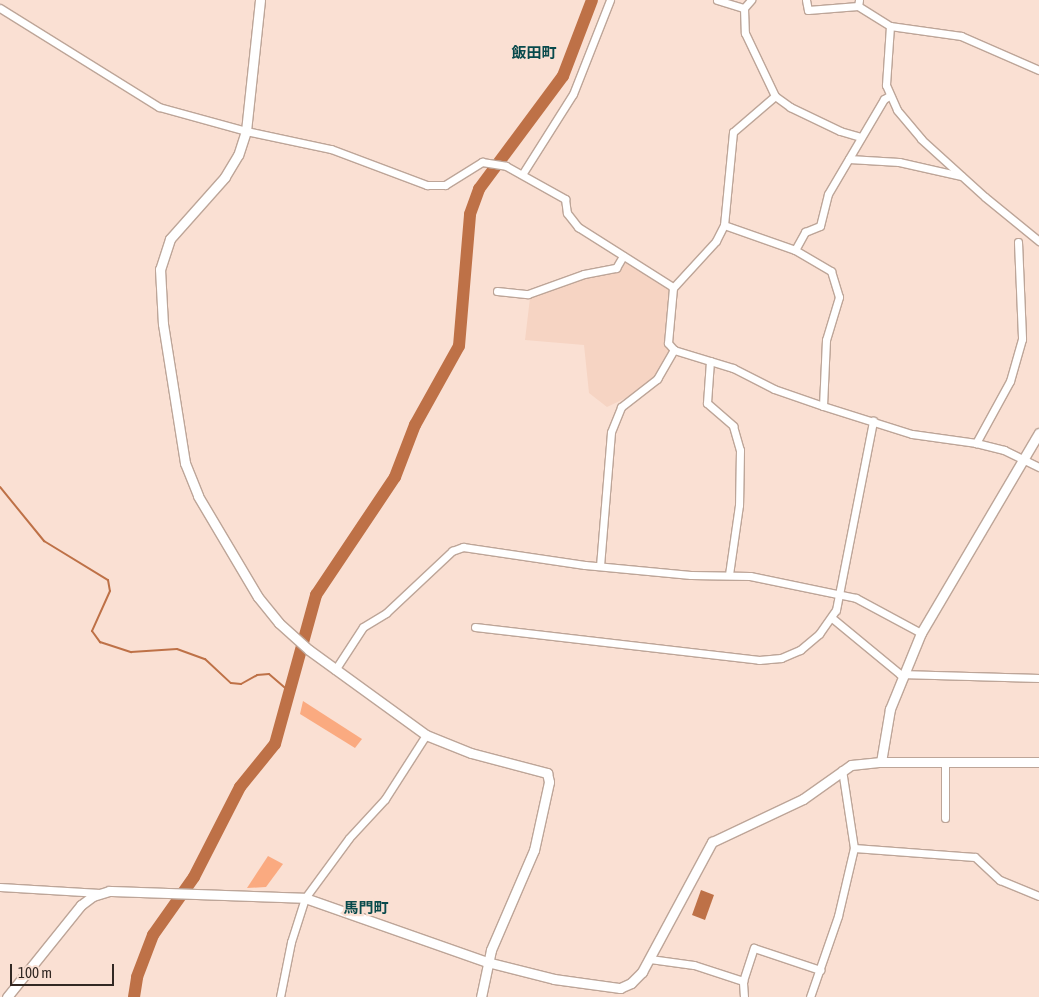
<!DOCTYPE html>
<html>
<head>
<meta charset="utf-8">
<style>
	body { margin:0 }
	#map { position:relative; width:1039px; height:997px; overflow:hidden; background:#fae0d3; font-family:"Asap Condensed","Noto Sans JP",sans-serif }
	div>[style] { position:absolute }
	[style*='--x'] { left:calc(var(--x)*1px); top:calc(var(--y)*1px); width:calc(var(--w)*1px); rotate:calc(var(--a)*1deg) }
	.built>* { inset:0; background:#f6d4c3 }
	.green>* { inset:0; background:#faaa80 }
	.water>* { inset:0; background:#be7147 }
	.stream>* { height:2px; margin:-1px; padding:0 1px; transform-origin:1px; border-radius:1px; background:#be7147 }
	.river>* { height:12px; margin:-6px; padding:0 6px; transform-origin:6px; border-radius:6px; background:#be7147 }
	.roads { filter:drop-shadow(1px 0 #bda598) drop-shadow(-1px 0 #bda598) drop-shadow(0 1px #bda598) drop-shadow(0 -1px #bda598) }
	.minor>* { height:7px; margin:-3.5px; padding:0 3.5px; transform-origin:3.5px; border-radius:3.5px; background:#fff }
	.tertiary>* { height:9px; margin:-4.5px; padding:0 4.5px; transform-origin:4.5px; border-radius:4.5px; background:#fff }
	span { translate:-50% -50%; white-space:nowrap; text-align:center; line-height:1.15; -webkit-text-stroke:4.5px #fae0d3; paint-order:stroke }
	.quarter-label { font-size:15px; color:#084a4c; font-weight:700 }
	.scale { position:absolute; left:10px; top:964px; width:104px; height:22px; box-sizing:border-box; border:2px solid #322823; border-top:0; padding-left:6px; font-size:15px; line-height:18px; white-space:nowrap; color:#322823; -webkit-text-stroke:4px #fae0d3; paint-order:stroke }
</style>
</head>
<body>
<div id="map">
	<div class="built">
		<div style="clip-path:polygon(624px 260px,670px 289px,664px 345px,669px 350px,655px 377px,630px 396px,607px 407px,589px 393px,584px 345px,525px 340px,530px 298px,583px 278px,618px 270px)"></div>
	</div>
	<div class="green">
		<div style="clip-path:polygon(303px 701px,362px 739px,355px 748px,300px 714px)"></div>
		<div style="clip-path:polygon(268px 856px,283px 864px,266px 887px,247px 888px)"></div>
	</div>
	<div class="water">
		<div style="clip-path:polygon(701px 890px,714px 895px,705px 920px,692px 915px)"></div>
	</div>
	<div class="stream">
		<div style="--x:0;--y:487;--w:70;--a:50.8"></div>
		<div style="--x:44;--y:541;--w:75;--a:31.4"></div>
		<div style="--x:108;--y:580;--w:11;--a:80"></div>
		<div style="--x:110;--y:591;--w:44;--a:114.2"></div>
		<div style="--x:92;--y:631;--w:14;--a:54"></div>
		<div style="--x:100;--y:642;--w:33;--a:18"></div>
		<div style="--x:131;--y:652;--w:46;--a:-3.7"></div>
		<div style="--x:177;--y:649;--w:30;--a:20"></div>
		<div style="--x:205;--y:659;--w:35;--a:43"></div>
		<div style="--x:231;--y:683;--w:10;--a:6"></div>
		<div style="--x:241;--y:684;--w:18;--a:-29"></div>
		<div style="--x:257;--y:675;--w:12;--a:-5"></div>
		<div style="--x:269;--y:674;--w:28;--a:41"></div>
	</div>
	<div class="river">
		<div style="--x:134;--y:997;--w:20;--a:-81"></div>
		<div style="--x:137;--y:977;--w:45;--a:-69.1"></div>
		<div style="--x:153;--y:935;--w:71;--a:-54.7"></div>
		<div style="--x:194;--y:877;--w:101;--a:-62.9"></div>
		<div style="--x:240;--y:787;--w:55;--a:-50.9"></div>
		<div style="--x:275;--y:744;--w:155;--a:-74.6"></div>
		<div style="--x:316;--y:595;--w:142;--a:-56.2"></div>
		<div style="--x:395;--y:477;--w:56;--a:-69"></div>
		<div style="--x:415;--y:425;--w:90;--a:-60.9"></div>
		<div style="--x:459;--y:346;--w:132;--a:-85.2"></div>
		<div style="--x:470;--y:214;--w:27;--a:-70"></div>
		<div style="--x:479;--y:189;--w:141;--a:-53.4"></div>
		<div style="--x:563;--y:76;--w:81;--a:-69.1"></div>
	</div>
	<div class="roads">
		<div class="minor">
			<div style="--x:717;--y:0;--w:28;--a:17"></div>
			<div style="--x:744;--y:8;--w:25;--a:88"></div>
			<div style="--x:745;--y:33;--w:70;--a:64.5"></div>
			<div style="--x:775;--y:96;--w:19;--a:36"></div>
			<div style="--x:790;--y:107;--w:55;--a:25.6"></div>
			<div style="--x:840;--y:131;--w:22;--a:16"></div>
			<div style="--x:806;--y:0;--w:10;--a:79"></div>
			<div style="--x:808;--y:10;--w:50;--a:-4.6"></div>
			<div style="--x:859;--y:0;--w:6;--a:99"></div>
			<div style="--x:858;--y:6;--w:38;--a:32"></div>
			<div style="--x:890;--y:26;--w:59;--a:93.9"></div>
			<div style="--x:886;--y:85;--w:27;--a:66"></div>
			<div style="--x:897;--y:110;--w:38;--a:50"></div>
			<div style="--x:921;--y:139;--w:86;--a:42.2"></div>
			<div style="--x:985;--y:197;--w:70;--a:39.2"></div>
			<div style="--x:0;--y:8;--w:187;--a:31.9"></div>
			<div style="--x:159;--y:107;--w:90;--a:15.4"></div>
			<div style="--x:246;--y:131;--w:87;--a:12"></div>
			<div style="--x:331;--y:149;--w:103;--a:20.6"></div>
			<div style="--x:427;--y:185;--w:18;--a:0"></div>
			<div style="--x:445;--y:185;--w:44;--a:-31.9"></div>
			<div style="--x:482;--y:162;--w:24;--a:9"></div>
			<div style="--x:506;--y:166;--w:68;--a:29.2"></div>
			<div style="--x:565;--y:199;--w:14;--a:82"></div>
			<div style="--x:567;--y:213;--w:18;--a:52"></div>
			<div style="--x:578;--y:227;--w:112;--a:32.3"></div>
			<div style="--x:744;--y:8;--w:11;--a:-49"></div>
			<div style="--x:890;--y:26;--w:72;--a:8"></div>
			<div style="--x:961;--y:36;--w:85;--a:23.6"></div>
			<div style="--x:775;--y:96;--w:55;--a:139.4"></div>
			<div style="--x:733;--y:132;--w:93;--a:95.5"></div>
			<div style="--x:724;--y:225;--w:18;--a:117"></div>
			<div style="--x:716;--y:241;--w:64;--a:132.5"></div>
			<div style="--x:673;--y:288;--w:55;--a:95.2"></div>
			<div style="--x:668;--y:343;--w:9;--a:49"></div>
			<div style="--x:674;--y:350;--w:62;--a:17"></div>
			<div style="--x:733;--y:368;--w:46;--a:27.1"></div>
			<div style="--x:774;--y:389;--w:52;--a:19.1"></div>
			<div style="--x:823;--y:406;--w:93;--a:17.5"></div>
			<div style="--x:912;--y:434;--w:65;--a:8"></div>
			<div style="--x:849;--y:159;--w:50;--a:3.4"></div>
			<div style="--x:899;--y:162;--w:64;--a:12.7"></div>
			<div style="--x:523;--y:173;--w:93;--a:-57.7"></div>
			<div style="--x:573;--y:94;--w:101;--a:-68.5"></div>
			<div style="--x:724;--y:225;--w:75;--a:19.4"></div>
			<div style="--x:795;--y:250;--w:42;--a:30.3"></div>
			<div style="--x:831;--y:271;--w:27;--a:73"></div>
			<div style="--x:839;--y:297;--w:45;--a:106.8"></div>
			<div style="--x:826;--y:340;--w:66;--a:92.6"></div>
			<div style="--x:1018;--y:242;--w:97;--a:87.6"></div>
			<div style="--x:1022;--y:339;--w:44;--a:105.9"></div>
			<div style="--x:1010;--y:381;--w:71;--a:118.7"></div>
			<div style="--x:976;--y:443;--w:29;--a:14"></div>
			<div style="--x:1004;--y:450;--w:39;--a:26"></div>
			<div style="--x:795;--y:250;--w:21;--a:-61"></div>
			<div style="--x:805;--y:232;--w:16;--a:-22"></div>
			<div style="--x:820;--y:226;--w:33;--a:-76"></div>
			<div style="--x:828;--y:194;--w:110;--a:-59.5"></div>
			<div style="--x:884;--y:99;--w:6;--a:-31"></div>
			<div style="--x:497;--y:291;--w:31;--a:6"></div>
			<div style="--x:528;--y:294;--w:59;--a:-19.7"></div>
			<div style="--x:584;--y:274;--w:33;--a:-11"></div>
			<div style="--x:616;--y:268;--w:14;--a:-60"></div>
			<div style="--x:710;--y:361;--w:42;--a:94.1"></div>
			<div style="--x:707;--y:403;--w:35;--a:41"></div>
			<div style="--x:733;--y:426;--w:25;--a:74"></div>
			<div style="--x:740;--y:450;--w:55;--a:91"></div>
			<div style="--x:739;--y:505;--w:70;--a:98.2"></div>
			<div style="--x:600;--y:566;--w:134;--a:-85.3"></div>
			<div style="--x:611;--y:432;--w:27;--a:-68"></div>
			<div style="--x:621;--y:407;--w:46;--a:-37.9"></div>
			<div style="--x:657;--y:379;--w:34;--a:-60"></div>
			<div style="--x:832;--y:618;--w:88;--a:39.5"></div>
			<div style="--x:900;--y:674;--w:139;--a:1.6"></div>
			<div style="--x:475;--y:627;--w:286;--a:6.6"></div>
			<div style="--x:759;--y:660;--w:22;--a:-5"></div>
			<div style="--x:781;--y:658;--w:21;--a:-23"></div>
			<div style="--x:800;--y:650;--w:25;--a:-40"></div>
			<div style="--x:819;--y:634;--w:29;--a:-55"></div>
			<div style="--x:836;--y:610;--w:193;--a:-78.9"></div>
			<div style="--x:335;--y:670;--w:51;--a:-56.9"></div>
			<div style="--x:363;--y:627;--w:27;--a:-31"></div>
			<div style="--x:386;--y:613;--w:91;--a:-43.2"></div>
			<div style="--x:452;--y:551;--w:12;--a:-20"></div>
			<div style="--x:463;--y:547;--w:123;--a:8.4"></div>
			<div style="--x:585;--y:565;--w:106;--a:5.4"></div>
			<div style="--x:691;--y:575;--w:59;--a:1"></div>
			<div style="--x:750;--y:576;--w:108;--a:11.7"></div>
			<div style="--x:856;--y:598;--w:74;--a:28.3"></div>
			<div style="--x:945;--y:818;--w:56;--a:-90"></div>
			<div style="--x:854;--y:848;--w:121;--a:4.3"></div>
			<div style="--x:975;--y:857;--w:34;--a:43"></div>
			<div style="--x:1000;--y:880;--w:42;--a:22.3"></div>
			<div style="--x:0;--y:887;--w:100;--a:3.4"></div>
			<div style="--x:650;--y:959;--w:44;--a:7.8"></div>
			<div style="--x:694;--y:965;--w:52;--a:18.1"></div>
			<div style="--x:280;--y:997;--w:56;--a:-78.7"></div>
			<div style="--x:291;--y:942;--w:46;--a:-72.3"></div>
			<div style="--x:305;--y:898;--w:74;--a:-53.7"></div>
			<div style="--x:349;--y:838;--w:53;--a:-47.3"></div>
			<div style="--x:385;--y:799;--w:76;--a:-57.4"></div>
			<div style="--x:744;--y:997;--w:16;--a:-94"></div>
			<div style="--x:743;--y:981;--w:35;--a:-72"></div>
			<div style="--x:754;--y:948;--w:70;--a:18.4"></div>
			<div style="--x:810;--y:997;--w:86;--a:-70.9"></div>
			<div style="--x:838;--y:916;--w:70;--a:-76.8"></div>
			<div style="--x:854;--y:848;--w:79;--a:-98.7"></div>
		</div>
		<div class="tertiary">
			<div style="--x:260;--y:0;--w:132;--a:96.1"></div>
			<div style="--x:246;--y:131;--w:25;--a:108"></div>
			<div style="--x:238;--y:155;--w:26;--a:121"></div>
			<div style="--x:225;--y:177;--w:83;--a:131.6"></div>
			<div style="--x:170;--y:239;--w:32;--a:108"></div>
			<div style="--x:160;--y:269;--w:55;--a:86.9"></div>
			<div style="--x:163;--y:324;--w:141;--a:81"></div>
			<div style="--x:185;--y:463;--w:35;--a:68"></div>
			<div style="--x:198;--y:496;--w:117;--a:59.3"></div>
			<div style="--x:258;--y:597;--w:33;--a:51"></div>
			<div style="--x:279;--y:623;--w:40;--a:42"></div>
			<div style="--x:309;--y:650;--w:145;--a:36"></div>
			<div style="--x:426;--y:735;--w:48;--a:21.8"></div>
			<div style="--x:471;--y:753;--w:79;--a:14.7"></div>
			<div style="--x:547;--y:773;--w:9;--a:77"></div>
			<div style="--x:549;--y:782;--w:70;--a:102.4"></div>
			<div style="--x:534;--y:850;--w:109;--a:113.3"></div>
			<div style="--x:491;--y:950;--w:48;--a:102"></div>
			<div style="--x:881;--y:762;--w:54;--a:-80.4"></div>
			<div style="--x:890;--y:709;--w:82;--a:-67.8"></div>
			<div style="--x:921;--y:633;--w:232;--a:-59.5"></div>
			<div style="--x:7;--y:997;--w:118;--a:-51.2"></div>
			<div style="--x:81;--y:905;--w:15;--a:-37"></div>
			<div style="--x:93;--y:896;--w:17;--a:-17"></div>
			<div style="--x:109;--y:891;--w:196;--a:2"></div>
			<div style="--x:305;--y:898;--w:193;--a:19.4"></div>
			<div style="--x:487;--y:962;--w:69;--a:14.2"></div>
			<div style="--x:554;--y:979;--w:67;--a:7.8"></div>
			<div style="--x:620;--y:988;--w:12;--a:-24"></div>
			<div style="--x:631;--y:983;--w:16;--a:-45"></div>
			<div style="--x:642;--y:972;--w:148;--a:-61.7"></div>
			<div style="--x:712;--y:842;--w:101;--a:-25.3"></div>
			<div style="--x:803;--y:799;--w:59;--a:-35.3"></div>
			<div style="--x:851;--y:765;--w:30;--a:-6"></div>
			<div style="--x:881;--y:762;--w:158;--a:0"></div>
		</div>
	</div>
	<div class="quarter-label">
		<span style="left:534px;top:53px">飯田町</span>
		<span style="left:366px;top:908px">馬門町</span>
	</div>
	<div class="scale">100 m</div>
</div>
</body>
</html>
